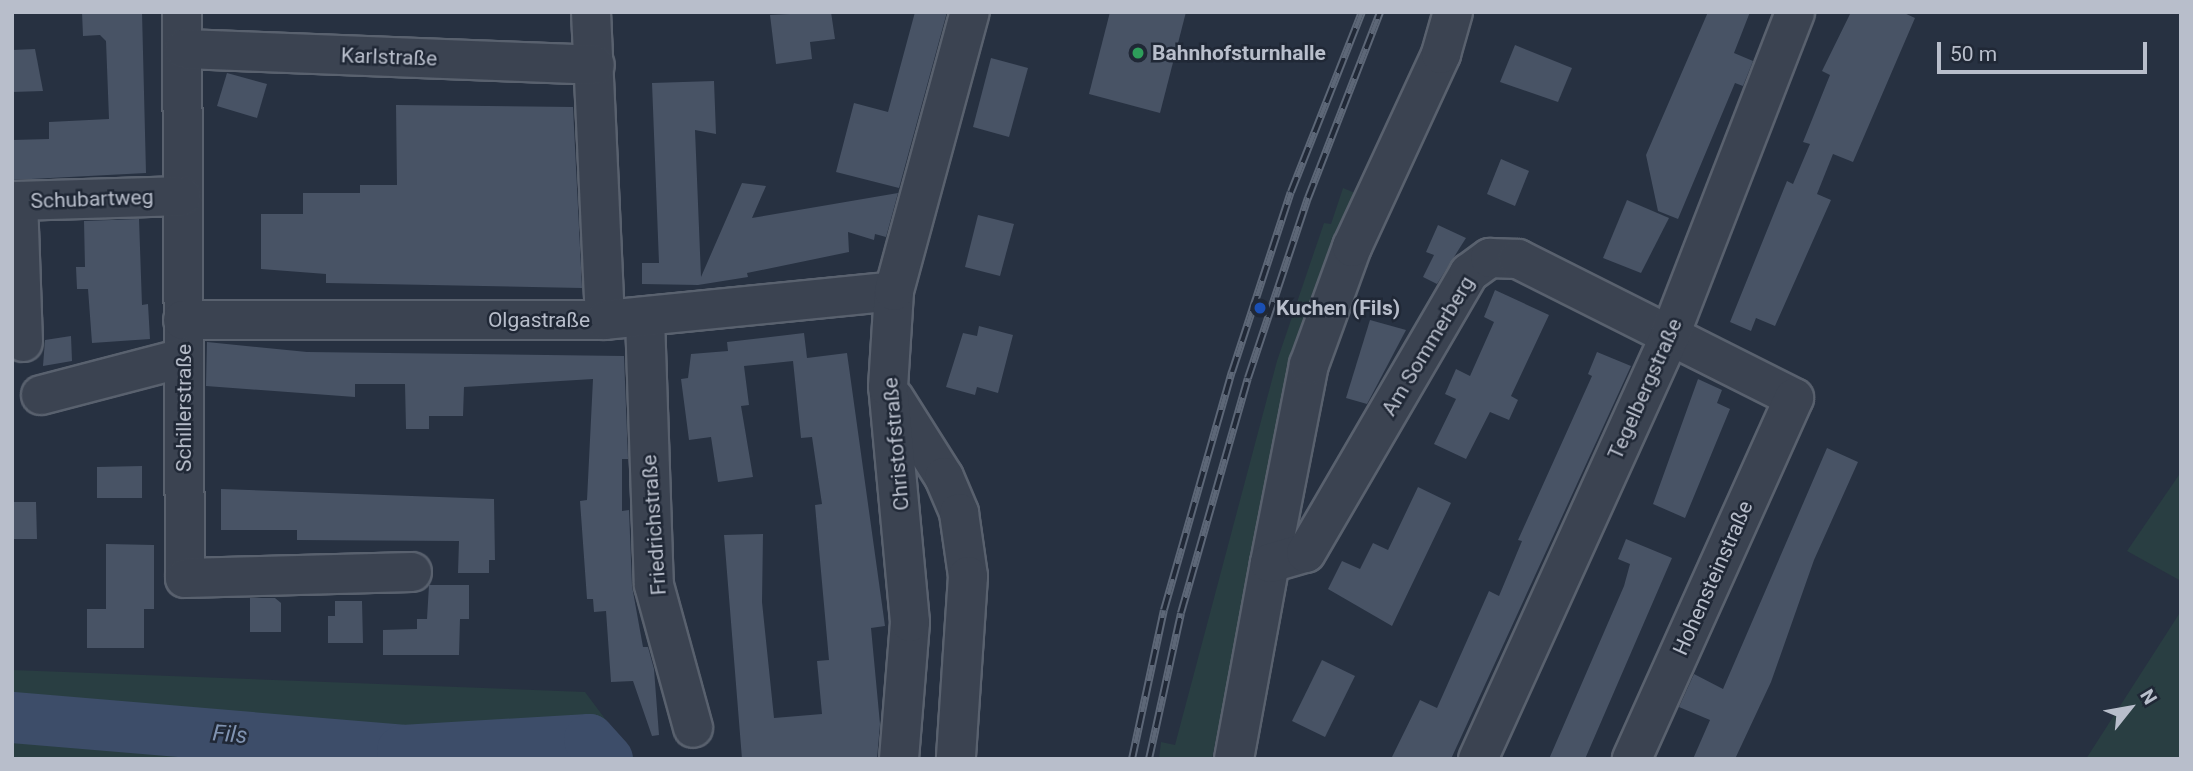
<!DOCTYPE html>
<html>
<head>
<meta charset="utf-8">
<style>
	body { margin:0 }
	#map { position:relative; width:2193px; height:771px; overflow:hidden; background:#273141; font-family:Roboto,sans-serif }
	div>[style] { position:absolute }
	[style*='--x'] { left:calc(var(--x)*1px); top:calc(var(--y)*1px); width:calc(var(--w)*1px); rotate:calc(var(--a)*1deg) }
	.green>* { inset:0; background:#293e42 }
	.river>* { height:51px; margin:-25.5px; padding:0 25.5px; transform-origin:25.5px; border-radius:25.5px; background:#3d4d69 }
	.building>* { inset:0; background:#485365 }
	.roads { filter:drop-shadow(2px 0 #59616e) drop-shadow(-2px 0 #59616e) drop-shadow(0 2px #59616e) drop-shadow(0 -2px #59616e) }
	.minor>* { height:38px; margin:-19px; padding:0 19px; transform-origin:19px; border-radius:19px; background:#3b4351 }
	.rail>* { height:8px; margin-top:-4px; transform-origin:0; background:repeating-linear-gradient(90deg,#202836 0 16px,#5d6777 0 32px); box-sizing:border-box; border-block:2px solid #5d6777 }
	.dots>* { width:19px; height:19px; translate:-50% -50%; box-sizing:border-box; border:4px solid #202836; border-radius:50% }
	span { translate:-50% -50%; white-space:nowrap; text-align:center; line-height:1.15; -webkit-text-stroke:5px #202836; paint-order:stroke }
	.poi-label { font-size:21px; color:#b8becb; font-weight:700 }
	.left { translate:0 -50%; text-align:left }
	.street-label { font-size:21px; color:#b8becb }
	.water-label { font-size:23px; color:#8093b1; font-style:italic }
	.frame { position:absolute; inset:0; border:14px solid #b8becb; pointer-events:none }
	.north { position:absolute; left:2095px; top:673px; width:70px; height:70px; -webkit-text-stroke:5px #202836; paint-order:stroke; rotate:59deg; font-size:19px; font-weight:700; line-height:28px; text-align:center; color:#b8becb }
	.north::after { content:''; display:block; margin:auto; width:24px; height:32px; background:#b8becb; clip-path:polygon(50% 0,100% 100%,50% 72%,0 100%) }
	.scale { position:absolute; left:1937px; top:42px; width:210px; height:32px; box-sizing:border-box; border:4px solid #b8becb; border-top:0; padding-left:9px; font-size:21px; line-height:24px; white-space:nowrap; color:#b8becb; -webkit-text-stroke:5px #202836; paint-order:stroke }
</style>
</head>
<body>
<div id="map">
	<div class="green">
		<div style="clip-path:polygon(1343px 188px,1355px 193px,1293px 358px,1212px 759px,1159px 759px,1161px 742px,1175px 745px,1277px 361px,1324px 223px,1331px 224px)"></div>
		<div style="clip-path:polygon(2181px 472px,2181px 581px,2127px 551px)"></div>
		<div style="clip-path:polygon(2181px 611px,2181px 759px,2086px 759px)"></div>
		<div style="clip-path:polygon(12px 670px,585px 692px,635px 759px,12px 759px)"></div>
	</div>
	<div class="river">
		<div style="--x:12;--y:717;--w:391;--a:4.8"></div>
		<div style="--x:402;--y:750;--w:187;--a:-3.4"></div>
		<div style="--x:589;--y:739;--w:27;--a:48"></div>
	</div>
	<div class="building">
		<div style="clip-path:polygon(82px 12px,142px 12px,146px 173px,12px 180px,12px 140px,49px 139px,49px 122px,109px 119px,106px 41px,100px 35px,83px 36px)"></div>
		<div style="clip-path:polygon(831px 12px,835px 39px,810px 42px,812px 59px,776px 64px,770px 15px)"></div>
		<div style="clip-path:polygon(915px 12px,947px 12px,899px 188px,836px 172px,854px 103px,888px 112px)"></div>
		<div style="clip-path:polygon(1110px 12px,1186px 12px,1160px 113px,1089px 94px)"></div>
		<div style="clip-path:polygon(1708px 12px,1750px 12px,1734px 53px,1753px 61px,1743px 86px,1735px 83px,1678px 219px,1658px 211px,1646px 155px)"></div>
		<div style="clip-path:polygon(1851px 12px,1902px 12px,1915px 18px,1853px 162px,1833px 154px,1817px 194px,1831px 200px,1775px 326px,1756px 318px,1751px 331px,1730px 322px,1787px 181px,1793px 184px,1810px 144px,1803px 142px,1830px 75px,1822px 71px)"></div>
		<div style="clip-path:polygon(1515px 45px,1572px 68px,1558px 102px,1500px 82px)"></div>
		<div style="clip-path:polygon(35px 49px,43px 91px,12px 92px,12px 50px)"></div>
		<div style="clip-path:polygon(991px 58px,1028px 68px,1009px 137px,973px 127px)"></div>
		<div style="clip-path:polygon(227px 73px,267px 84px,257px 118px,217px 106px)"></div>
		<div style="clip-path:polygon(714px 81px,716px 134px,695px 130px,701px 277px,742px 183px,766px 186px,752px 218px,898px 193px,886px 237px,875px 234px,874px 240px,848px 232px,849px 252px,747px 273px,748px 277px,698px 285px,642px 284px,642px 263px,659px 263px,652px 83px)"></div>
		<div style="clip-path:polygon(396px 105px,573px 107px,582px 288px,326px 283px,326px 274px,261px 269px,261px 214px,303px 214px,303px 193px,360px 193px,360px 185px,397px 185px)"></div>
		<div style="clip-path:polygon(1501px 159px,1529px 171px,1515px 206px,1487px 194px)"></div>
		<div style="clip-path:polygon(1627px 200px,1669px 218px,1641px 273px,1603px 258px)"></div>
		<div style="clip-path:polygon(978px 215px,1014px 224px,1000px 276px,965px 267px)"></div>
		<div style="clip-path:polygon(139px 219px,142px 305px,148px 304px,150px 339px,92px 343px,88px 289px,77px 289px,76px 267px,85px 267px,84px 221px)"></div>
		<div style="clip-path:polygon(1438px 225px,1466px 238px,1437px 284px,1423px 277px,1434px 255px,1426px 252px)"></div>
		<div style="clip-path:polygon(1495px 290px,1549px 315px,1511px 396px,1518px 400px,1509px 420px,1490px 412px,1466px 459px,1434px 444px,1456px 399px,1445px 394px,1456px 369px,1470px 376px,1494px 322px,1484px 317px)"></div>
		<div style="clip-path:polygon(1370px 320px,1406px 330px,1367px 404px,1346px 398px)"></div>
		<div style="clip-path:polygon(979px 326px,1013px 335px,998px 393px,977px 387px,975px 395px,946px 387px,963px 333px,977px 336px)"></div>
		<div style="clip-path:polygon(804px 333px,807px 358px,847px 353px,885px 626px,871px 628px,880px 724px,877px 759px,742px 759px,724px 535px,763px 534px,762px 602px,774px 718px,822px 714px,817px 661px,829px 660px,815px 505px,822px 504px,812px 437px,801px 438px,793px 361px,744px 366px,749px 405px,741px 406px,753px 477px,718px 482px,711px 437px,689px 440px,681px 379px,688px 378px,691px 354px,728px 351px,727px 342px)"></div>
		<div style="clip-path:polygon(71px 336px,72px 361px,43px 366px,45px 340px)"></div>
		<div style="clip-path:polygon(207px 342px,307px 352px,624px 356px,628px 459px,622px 459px,622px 511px,629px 510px,632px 586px,643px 647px,648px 647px,654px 669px,659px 735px,652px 736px,633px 681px,611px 682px,606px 611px,594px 612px,593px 599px,587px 599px,580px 501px,587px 500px,593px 379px,464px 387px,463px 416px,429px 416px,429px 429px,406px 429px,405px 384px,355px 384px,355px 397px,206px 386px)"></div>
		<div style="clip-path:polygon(1597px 352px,1631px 366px,1451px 759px,1391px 759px,1420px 700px,1437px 708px,1489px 591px,1499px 596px,1522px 541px,1518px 540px,1592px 376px,1588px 374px)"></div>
		<div style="clip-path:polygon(1698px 379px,1722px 390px,1717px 403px,1730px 409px,1685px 518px,1653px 504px)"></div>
		<div style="clip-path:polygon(1827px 448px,1858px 462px,1814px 560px,1771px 682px,1735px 759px,1693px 759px,1710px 720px,1679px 707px,1694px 674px,1723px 689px)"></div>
		<div style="clip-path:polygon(142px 466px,142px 498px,97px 498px,97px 467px)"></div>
		<div style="clip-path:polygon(1418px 487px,1451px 503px,1392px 626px,1328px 589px,1342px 561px,1360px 569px,1373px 543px,1388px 550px)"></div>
		<div style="clip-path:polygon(221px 489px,494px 499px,495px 560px,489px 560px,489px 573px,458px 573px,459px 541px,297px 540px,297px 530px,221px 530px)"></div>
		<div style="clip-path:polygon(12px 502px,36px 502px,37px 539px,12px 539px)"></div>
		<div style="clip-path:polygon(1626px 539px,1672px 558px,1585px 759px,1549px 759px,1624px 586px,1630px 564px,1618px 559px)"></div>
		<div style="clip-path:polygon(106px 544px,154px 545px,154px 609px,144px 609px,144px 648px,87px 648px,87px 609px,106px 609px)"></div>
		<div style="clip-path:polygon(429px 585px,469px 585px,469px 619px,460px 619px,459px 655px,383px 655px,383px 630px,417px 629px,417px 619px,427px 619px)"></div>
		<div style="clip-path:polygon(250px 598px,275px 598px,281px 603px,281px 632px,250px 632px)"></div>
		<div style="clip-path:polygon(335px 601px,362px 601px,363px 643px,328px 643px,328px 616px,335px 616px)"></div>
		<div style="clip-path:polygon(1322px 660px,1355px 676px,1325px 737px,1292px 721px)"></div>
	</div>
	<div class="roads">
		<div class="minor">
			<div style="--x:182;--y:12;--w:566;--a:89.7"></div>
			<div style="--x:185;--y:578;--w:227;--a:-1.5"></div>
			<div style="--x:591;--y:12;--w:308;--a:87.4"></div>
			<div style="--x:184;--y:49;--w:411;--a:2.2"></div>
			<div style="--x:645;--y:318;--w:267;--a:88.1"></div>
			<div style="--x:654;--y:585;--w:148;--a:74.7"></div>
			<div style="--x:183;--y:320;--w:422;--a:0"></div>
			<div style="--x:605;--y:320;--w:290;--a:-5.7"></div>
			<div style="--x:23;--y:342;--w:141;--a:-92"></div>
			<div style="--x:18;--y:201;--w:164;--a:-1.7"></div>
			<div style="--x:41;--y:395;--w:147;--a:-14.6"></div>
			<div style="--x:894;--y:398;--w:93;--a:57.7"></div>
			<div style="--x:944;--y:477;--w:39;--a:67"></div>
			<div style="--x:959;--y:513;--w:64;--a:81.9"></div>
			<div style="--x:968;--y:576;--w:183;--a:93.8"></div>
			<div style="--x:1270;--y:563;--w:202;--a:-78.9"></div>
			<div style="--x:1309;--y:365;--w:126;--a:-70"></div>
			<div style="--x:1352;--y:247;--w:213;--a:-65.2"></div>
			<div style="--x:1441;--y:54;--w:44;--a:-74.1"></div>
			<div style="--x:899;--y:759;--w:137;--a:-85.4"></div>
			<div style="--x:910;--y:622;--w:236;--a:-95.3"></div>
			<div style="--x:888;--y:387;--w:96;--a:-86.4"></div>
			<div style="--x:894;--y:291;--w:289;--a:-74.8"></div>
			<div style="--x:1234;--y:759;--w:199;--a:-79.6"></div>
			<div style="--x:1270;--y:563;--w:37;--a:-16"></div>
			<div style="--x:1306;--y:553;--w:324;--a:-59.8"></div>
			<div style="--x:1469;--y:273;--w:26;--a:-36"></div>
			<div style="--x:1490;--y:258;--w:28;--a:2"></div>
			<div style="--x:1518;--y:259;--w:309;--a:26.7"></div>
			<div style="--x:1794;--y:398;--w:396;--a:114.2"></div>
			<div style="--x:1478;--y:759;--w:465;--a:-65.6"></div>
			<div style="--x:1670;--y:335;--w:346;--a:-68.8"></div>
		</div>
	</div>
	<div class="rail">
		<div style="--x:1132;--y:759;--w:152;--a:-77.9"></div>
		<div style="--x:1164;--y:610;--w:248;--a:-74.1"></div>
		<div style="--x:1232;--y:372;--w:189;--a:-71.9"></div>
		<div style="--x:1291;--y:192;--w:193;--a:-68.5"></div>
		<div style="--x:1149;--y:759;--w:149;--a:-77.6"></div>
		<div style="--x:1181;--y:613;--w:244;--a:-74.1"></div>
		<div style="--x:1248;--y:378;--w:190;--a:-71.6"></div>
		<div style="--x:1308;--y:198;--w:199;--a:-68.8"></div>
	</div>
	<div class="dots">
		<div style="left:1138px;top:53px;background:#2e9e5b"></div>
		<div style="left:1260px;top:308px;background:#1a4fb4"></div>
	</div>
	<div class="poi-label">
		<span class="left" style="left:1152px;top:53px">Bahnhofsturnhalle</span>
		<span class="left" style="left:1276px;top:308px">Kuchen (Fils)</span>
	</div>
	<div class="street-label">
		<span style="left:389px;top:57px;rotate:2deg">Karlstraße</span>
		<span style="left:92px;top:199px;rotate:-2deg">Schubartweg</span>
		<span style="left:539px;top:320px">Olgastraße</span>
		<span style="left:1428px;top:346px;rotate:-59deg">Am Sommerberg</span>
		<span style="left:1645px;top:389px;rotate:-66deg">Tegelbergstraße</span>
		<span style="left:184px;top:408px;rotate:-90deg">Schillerstraße</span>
		<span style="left:896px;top:444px;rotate:-95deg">Christofstraße</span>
		<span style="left:654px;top:525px;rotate:-94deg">Friedrichstraße</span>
		<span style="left:1713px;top:578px;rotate:-66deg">Hohensteinstraße</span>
	</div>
	<div class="water-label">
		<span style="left:230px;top:735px;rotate:5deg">Fils</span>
	</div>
	<div class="frame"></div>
	<div class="north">N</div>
	<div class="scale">50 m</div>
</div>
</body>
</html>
